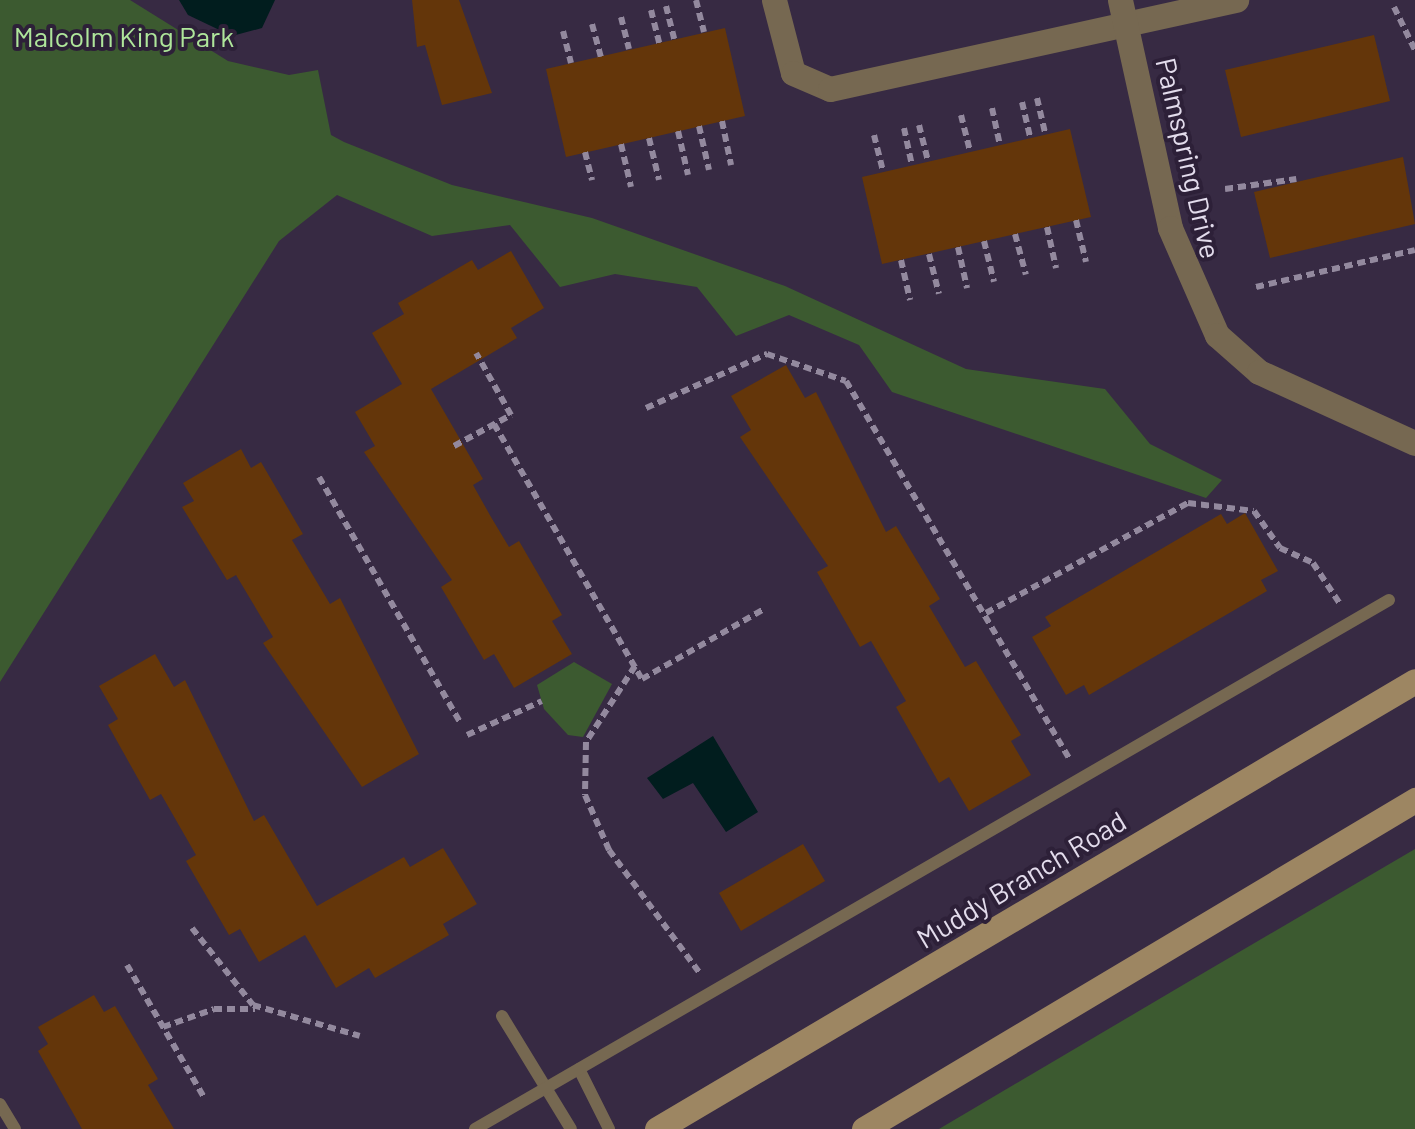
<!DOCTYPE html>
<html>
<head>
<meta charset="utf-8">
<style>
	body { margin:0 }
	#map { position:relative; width:1415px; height:1129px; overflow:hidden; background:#372a43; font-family:Barlow,sans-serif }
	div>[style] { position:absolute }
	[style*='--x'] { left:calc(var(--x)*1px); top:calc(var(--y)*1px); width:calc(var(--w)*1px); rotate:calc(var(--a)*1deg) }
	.green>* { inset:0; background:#3c5a30 }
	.water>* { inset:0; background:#011d1e }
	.building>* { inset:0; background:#64360a }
	.path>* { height:6px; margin-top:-3px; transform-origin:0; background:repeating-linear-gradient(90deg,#93899e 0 8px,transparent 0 13px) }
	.service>* { height:12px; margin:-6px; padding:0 6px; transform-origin:6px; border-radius:6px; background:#766851 }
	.minor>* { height:25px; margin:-12.5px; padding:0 12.5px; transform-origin:12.5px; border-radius:12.5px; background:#766851 }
	.secondary>* { height:25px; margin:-12.5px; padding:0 12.5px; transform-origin:12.5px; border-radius:12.5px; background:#9d8662 }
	span { translate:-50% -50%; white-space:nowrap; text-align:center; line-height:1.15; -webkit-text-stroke:8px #2d2038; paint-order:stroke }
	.park-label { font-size:28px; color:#afe69b }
	.street-label { font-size:28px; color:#e3dcec }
</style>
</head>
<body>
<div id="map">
	<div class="green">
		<div style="clip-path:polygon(0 0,130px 0,228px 61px,289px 75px,318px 70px,331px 135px,344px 142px,452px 185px,592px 218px,785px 286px,966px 369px,1105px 389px,1150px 444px,1222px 480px,1206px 498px,892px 392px,859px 345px,789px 315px,736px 336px,697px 287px,615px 274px,560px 287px,510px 225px,432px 236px,337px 195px,279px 241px,0 682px)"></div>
		<div style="clip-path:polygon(574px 662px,612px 684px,583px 737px,568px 735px,544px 709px,537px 685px)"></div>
		<div style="clip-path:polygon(1415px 849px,1415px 1129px,939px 1129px,1188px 982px)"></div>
	</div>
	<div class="water">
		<div style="clip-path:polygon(179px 0,275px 0,262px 28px,232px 36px,188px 15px)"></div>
		<div style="clip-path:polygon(713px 736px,758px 812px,726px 832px,693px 783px,663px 799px,647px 778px)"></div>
	</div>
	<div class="building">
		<div style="clip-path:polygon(412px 0,459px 0,492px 93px,442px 105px,425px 45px,417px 47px)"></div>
		<div style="clip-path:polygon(725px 28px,745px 116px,566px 157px,546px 69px)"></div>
		<div style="clip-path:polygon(1374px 35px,1390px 101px,1241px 137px,1225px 70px)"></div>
		<div style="clip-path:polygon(1070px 129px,1091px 217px,882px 264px,862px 177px)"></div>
		<div style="clip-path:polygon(1403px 157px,1415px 224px,1270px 258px,1254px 192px)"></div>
		<div style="clip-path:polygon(511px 251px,544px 308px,511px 328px,517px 338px,431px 389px,483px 479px,473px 485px,491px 517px,509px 547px,519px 541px,562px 615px,552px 621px,572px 654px,514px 688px,494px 654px,484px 660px,441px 587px,452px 580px,364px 452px,375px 446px,355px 412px,402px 384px,372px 333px,404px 314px,398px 303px,472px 260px,478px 270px)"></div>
		<div style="clip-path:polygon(786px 365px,805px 398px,816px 392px,886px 532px,896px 526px,940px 599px,929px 606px,965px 667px,976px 661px,1021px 735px,1011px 741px,1031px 775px,969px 811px,949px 777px,939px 783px,896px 707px,906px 701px,889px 672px,871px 641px,860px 647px,817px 572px,828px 566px,740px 437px,751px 430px,731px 396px)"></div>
		<div style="clip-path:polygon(241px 449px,251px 468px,261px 462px,303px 534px,292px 540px,330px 604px,340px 598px,419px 754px,362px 787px,263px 643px,273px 637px,236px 575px,227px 580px,182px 507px,194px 501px,183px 483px)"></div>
		<div style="clip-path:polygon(1245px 513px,1278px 571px,1261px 580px,1267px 591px,1089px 695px,1084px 685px,1066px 695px,1032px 637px,1051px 626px,1045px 617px,1221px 514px,1227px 524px)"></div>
		<div style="clip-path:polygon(155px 654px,174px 687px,185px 680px,254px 821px,264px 815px,317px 906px,404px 857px,410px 867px,443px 848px,477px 904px,443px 924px,449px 935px,375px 978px,369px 968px,336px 988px,305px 935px,259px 962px,240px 929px,229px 935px,186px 861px,196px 855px,161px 794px,150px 800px,108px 725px,118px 719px,99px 686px)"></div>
		<div style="clip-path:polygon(803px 844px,825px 881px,741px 931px,719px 893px)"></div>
		<div style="clip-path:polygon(94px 995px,104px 1012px,115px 1006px,158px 1079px,148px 1085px,174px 1129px,82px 1129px,38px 1051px,48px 1044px,38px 1027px)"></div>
	</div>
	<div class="path">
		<div style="--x:696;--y:0;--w:33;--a:76"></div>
		<div style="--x:666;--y:6;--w:34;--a:76"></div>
		<div style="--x:1394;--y:7;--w:48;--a:64"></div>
		<div style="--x:651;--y:10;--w:34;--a:76"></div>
		<div style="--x:621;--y:17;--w:33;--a:76"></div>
		<div style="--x:592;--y:24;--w:34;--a:75"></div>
		<div style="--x:563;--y:31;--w:33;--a:76"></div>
		<div style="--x:1037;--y:98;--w:37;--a:77"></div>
		<div style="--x:1022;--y:102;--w:37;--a:77"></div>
		<div style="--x:992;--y:108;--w:38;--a:78"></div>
		<div style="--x:961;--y:115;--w:38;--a:76"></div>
		<div style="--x:722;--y:121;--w:45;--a:78.4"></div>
		<div style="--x:919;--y:125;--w:37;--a:76"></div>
		<div style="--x:699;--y:126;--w:45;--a:77.2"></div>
		<div style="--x:904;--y:128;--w:38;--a:78"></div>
		<div style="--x:678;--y:131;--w:45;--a:77.2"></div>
		<div style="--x:874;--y:135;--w:38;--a:76"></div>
		<div style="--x:649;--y:138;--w:43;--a:76.6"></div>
		<div style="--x:621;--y:144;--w:44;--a:76.9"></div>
		<div style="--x:585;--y:152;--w:29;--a:76"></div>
		<div style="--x:1225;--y:189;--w:72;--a:-8"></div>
		<div style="--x:1076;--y:220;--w:43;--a:76.6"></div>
		<div style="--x:1047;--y:227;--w:42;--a:77.6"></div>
		<div style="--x:1015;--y:234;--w:42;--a:75"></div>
		<div style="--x:984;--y:241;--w:42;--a:76.3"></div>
		<div style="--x:958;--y:247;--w:42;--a:77.6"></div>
		<div style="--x:929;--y:254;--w:41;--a:76"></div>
		<div style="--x:901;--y:260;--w:41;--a:77.3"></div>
		<div style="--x:1256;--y:287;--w:163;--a:-13.1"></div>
		<div style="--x:646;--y:408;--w:133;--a:-24.1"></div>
		<div style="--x:767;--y:354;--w:83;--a:18.9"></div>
		<div style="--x:846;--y:381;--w:440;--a:59.4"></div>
		<div style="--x:494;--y:424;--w:295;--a:59.9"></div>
		<div style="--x:642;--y:679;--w:141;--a:-29.8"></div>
		<div style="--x:454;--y:446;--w:65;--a:-28.5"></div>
		<div style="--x:511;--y:415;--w:71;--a:-119.4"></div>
		<div style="--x:319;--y:477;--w:283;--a:60.1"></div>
		<div style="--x:986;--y:613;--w:230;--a:-28.6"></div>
		<div style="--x:1188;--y:503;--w:66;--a:6.9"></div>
		<div style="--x:1254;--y:511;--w:45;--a:54.9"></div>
		<div style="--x:1280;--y:548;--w:36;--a:24"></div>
		<div style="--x:1313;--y:563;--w:49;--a:56.6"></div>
		<div style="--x:635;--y:666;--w:90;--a:122.8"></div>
		<div style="--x:586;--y:742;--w:53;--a:91.1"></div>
		<div style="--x:585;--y:795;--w:60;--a:66.4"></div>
		<div style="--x:609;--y:850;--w:155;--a:53.6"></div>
		<div style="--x:467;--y:735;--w:82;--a:-24.4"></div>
		<div style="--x:192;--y:928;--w:98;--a:51.6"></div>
		<div style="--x:253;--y:1005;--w:111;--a:16.2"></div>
		<div style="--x:127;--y:965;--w:155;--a:59.8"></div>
		<div style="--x:163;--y:1027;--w:54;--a:-19.4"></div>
		<div style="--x:214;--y:1009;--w:41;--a:0"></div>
	</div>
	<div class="service">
		<div style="--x:502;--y:1016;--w:132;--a:58.6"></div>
		<div style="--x:579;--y:1069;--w:67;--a:63.4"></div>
		<div style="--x:0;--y:1104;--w:29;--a:59"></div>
		<div style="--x:475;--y:1129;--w:1056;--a:-30.06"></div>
	</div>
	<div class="minor">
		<div style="--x:774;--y:0;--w:75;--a:75.4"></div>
		<div style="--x:793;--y:73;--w:40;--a:23.4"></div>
		<div style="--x:830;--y:89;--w:416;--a:-12.4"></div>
		<div style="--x:1120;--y:0;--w:233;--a:77.6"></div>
		<div style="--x:1170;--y:228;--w:117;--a:66.3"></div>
		<div style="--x:1217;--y:335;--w:56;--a:41.4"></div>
		<div style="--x:1259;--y:372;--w:171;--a:24.5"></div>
	</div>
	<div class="secondary">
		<div style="--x:657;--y:1129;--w:880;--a:-30.58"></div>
		<div style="--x:864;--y:1129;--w:642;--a:-30.84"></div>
	</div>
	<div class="park-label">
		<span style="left:124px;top:36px">Malcolm King Park</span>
	</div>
	<div class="street-label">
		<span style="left:1189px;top:158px;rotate:77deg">Palmspring Drive</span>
		<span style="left:1021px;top:879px;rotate:-31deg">Muddy Branch Road</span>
	</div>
</div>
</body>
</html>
